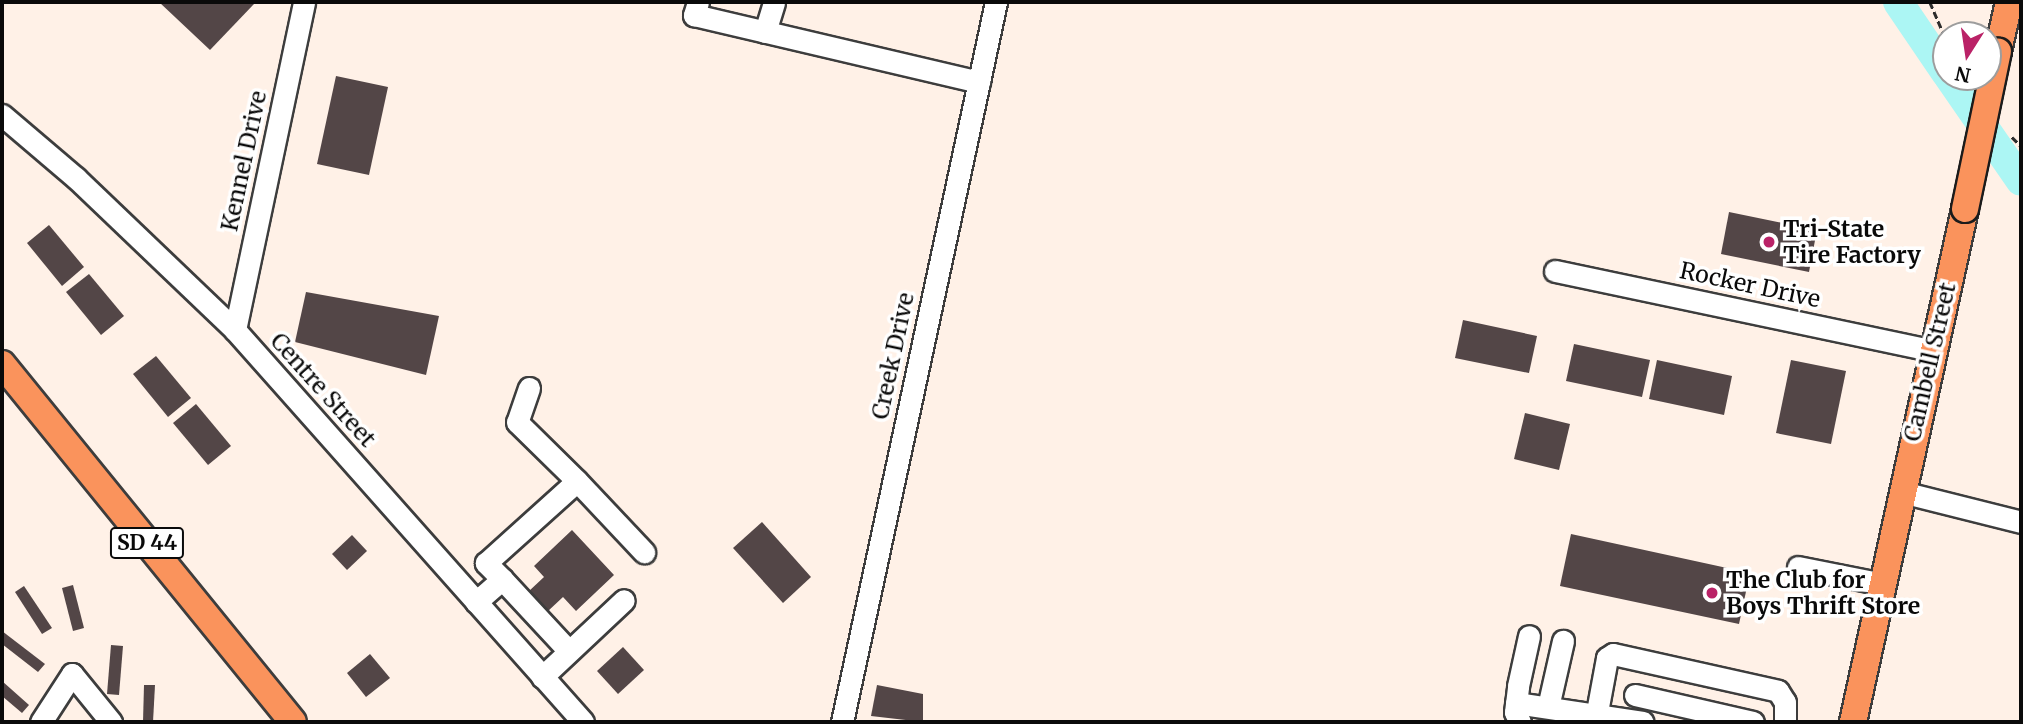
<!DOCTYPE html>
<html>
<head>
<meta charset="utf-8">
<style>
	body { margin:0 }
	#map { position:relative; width:2023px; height:724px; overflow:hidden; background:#fff1e7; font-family:Merriweather,serif }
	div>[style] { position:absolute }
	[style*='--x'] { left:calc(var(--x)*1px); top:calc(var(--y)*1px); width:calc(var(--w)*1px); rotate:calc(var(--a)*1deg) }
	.river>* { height:30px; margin:-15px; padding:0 15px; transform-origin:15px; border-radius:15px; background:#acf6f4 }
	.building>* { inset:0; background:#534647 }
	.path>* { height:2.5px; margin-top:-1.25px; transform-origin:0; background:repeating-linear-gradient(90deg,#2c2c2c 0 7px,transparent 0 10.5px) }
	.roads { filter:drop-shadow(2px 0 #3d3d3d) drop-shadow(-2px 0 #3d3d3d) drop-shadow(0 2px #3d3d3d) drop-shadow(0 -2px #3d3d3d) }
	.minor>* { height:21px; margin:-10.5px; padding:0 10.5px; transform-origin:10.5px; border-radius:10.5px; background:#fff }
	.major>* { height:26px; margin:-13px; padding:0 13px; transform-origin:13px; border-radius:13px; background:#fa935c }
	.bridges { filter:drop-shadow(2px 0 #1b1b1b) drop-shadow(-2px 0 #1b1b1b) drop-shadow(0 2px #1b1b1b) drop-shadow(0 -2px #1b1b1b) }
	.major-bridge>* { height:26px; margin:-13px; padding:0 13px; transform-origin:13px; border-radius:13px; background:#fa935c }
	.dots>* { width:19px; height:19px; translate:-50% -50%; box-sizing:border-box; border:4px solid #fff; border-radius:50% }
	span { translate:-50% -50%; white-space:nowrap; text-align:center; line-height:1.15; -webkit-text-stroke:7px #fff; paint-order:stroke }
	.shield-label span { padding:2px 5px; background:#fff; border:2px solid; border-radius:5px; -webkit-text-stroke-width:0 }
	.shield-label { font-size:21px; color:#0a0a0a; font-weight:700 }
	.street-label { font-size:23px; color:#0a0a0a }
	.poi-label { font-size:23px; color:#0a0a0a; font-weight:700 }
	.left { translate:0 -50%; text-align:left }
	.frame { position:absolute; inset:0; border:4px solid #0a0a0a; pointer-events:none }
	.north { position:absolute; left:1932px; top:21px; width:70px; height:70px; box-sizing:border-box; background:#fff; border:2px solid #9d9d9d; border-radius:50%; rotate:192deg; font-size:19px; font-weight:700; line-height:28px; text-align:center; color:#0a0a0a }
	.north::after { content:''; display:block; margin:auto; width:24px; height:32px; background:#ba2267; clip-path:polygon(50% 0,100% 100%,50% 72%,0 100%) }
</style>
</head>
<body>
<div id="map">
	<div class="river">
		<div style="--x:1898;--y:2;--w:86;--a:55.9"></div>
		<div style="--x:1949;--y:77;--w:126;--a:55.3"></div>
	</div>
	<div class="building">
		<div style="clip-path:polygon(159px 2px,252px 2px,254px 4px,210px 50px)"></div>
		<div style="clip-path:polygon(336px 76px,388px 87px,369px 175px,317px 164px)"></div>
		<div style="clip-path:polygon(1729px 212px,1817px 230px,1809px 272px,1721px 254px)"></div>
		<div style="clip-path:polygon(49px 225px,84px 267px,62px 286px,27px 243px)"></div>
		<div style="clip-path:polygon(89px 274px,124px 316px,101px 335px,66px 292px)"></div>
		<div style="clip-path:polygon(306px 292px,439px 316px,426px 375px,295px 342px)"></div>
		<div style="clip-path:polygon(1463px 320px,1537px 336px,1529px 373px,1455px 358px)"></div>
		<div style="clip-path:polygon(1574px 344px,1650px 360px,1642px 397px,1566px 381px)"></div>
		<div style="clip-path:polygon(156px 356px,191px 398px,168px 417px,133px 374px)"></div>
		<div style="clip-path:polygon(1657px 360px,1732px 376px,1724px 415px,1649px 399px)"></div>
		<div style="clip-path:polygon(1791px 360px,1846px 371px,1831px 444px,1776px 433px)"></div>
		<div style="clip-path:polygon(196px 404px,231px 446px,208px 465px,173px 423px)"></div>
		<div style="clip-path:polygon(1525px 413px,1570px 424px,1559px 470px,1514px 459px)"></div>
		<div style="clip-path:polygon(762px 522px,811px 577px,783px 603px,733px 548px)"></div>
		<div style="clip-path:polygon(572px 530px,614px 575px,576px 611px,563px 597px,547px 612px,528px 592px,544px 577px,534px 566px)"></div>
		<div style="clip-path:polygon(1571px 534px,1750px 573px,1739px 624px,1560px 586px)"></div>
		<div style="clip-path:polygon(352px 535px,367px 551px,347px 570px,332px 554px)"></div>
		<div style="clip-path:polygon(73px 585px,84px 628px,73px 631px,62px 588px)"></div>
		<div style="clip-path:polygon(24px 586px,52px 628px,42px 634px,15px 592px)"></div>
		<div style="clip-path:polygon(2px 631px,45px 664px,38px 672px,2px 644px)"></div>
		<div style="clip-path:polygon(111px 645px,123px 646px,119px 695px,107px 694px)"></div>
		<div style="clip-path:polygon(623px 647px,644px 670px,618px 694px,597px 671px)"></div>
		<div style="clip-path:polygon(370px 654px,390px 678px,366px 697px,347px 673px)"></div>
		<div style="clip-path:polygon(2px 681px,29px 705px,22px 713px,2px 696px)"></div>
		<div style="clip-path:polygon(144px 685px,155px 685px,153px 722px,143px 722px)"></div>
		<div style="clip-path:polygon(877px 685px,923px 694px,923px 722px,871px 716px)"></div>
	</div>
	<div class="path">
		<div style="--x:1930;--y:2;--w:40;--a:66.6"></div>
		<div style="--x:2012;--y:137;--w:13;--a:45"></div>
	</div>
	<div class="roads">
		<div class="minor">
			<div style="--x:698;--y:2;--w:14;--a:107"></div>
			<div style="--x:694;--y:15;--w:293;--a:13.2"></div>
			<div style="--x:765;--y:32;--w:31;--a:-73"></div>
			<div style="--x:2;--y:115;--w:97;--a:40.4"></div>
			<div style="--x:76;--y:178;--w:220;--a:43.7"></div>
			<div style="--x:235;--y:330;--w:524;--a:48.4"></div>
			<div style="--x:1555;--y:271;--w:386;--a:11.9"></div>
			<div style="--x:235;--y:330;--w:335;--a:-78.1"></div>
			<div style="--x:529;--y:388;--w:36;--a:109"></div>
			<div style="--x:517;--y:422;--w:84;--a:44.5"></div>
			<div style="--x:1902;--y:492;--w:123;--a:14.1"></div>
			<div style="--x:1798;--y:567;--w:87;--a:11.3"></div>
			<div style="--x:502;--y:579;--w:23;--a:-135"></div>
			<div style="--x:486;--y:563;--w:122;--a:-42"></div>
			<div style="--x:577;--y:481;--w:98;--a:46.7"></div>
			<div style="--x:476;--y:602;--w:35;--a:-41"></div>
			<div style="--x:502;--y:579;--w:98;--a:47.1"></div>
			<div style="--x:542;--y:677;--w:112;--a:-43.2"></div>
			<div style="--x:1635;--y:695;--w:121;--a:12.9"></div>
			<div style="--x:1516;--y:703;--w:128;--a:8.5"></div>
			<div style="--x:1548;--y:707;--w:68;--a:-77.2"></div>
			<div style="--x:1597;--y:712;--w:55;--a:-79.5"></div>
			<div style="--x:1607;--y:658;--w:7;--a:-34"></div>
			<div style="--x:1613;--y:654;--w:169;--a:12.6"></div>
			<div style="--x:1778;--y:691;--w:13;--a:58"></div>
			<div style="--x:1785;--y:702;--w:20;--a:90"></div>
			<div style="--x:41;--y:722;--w:57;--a:-57.1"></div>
			<div style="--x:72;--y:674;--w:62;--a:50.9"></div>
			<div style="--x:842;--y:722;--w:736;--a:-77.93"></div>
			<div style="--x:1520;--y:722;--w:11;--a:-117"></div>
			<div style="--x:1515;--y:712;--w:26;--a:-83"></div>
			<div style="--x:1518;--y:686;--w:51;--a:-77.6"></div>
		</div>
		<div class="major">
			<div style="--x:1998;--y:51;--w:50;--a:-77.3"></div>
			<div style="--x:2;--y:364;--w:461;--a:50.9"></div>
			<div style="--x:1853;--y:722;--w:525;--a:-77.68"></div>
		</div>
	</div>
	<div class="bridges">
		<div class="major-bridge">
			<div style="--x:1965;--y:209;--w:161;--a:-78.2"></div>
		</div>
	</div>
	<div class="dots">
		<div style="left:1769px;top:242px;background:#ba2267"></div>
		<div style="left:1712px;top:593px;background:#ba2267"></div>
	</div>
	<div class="shield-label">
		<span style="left:147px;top:543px">SD 44</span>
	</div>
	<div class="street-label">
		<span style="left:244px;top:161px;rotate:-78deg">Kennel Drive</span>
		<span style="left:1750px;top:285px;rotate:12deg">Rocker Drive</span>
		<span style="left:893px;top:356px;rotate:-78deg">Creek Drive</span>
		<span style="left:1930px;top:362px;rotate:-77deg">Cambell Street</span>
		<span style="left:323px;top:390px;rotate:48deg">Centre Street</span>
	</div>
	<div class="poi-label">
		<span class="left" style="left:1783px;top:242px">Tri-State<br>Tire Factory</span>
		<span class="left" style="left:1726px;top:593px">The Club for<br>Boys Thrift Store</span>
	</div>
	<div class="frame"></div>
	<div class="north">N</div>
</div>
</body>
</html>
